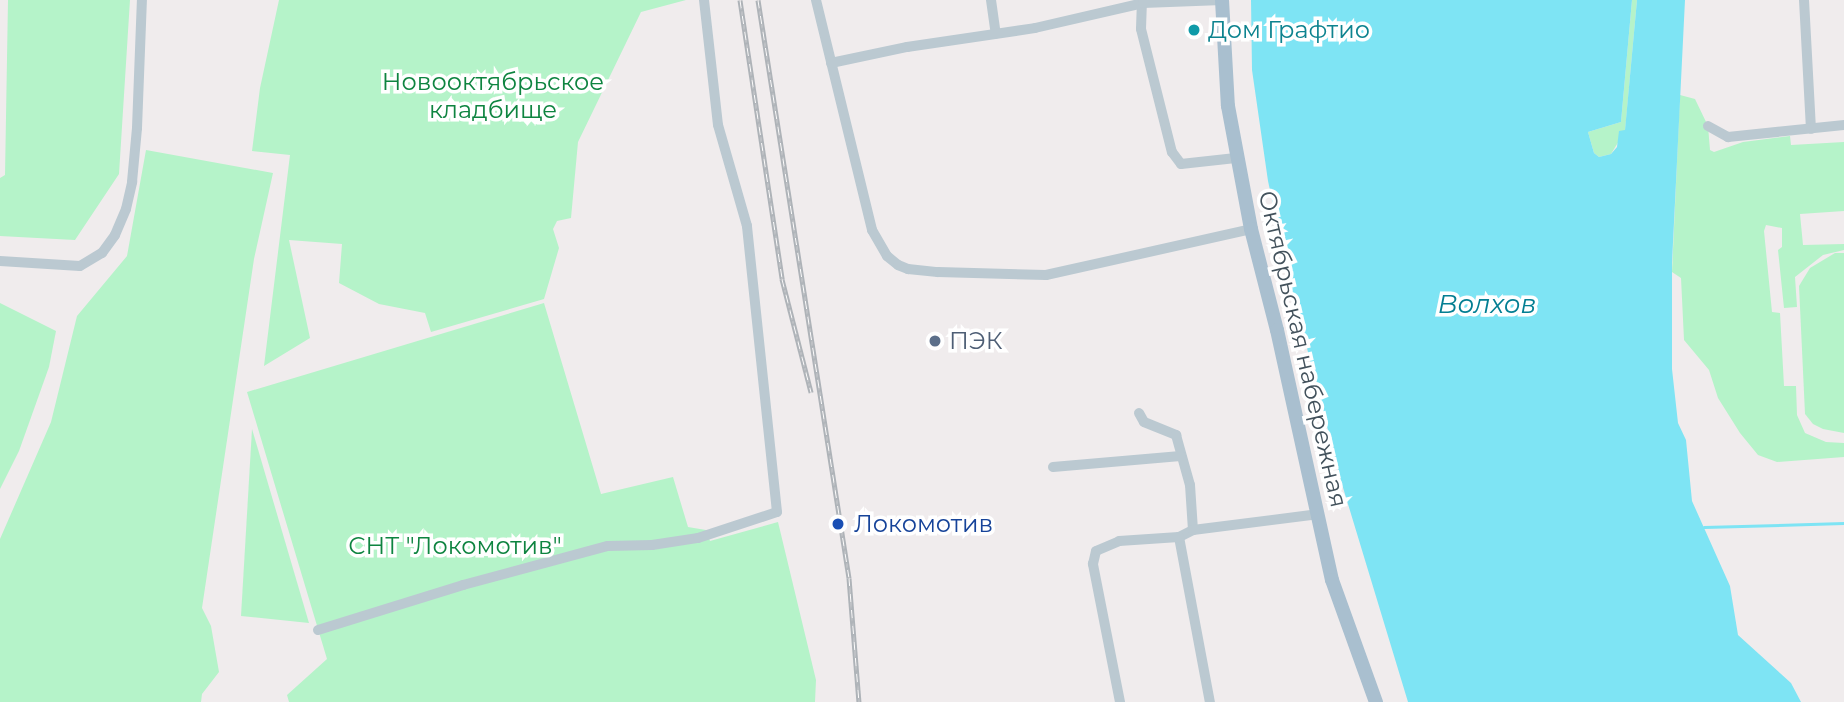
<!DOCTYPE html>
<html>
<head>
<meta charset="utf-8">
<style>
	body { margin:0 }
	#map { position:relative; width:1844px; height:702px; overflow:hidden; background:#f0eced; font-family:Montserrat,sans-serif }
	div>[style] { position:absolute }
	[style*='--x'] { left:calc(var(--x)*1px); top:calc(var(--y)*1px); width:calc(var(--w)*1px); rotate:calc(var(--a)*1deg) }
	.green>* { inset:0; background:#b5f3c9 }
	.water>* { inset:0; background:#7ee4f4 }
	.stream>* { height:2.5px; margin:-1.25px; padding:0 1.25px; transform-origin:1.25px; border-radius:1.25px; background:#7ee4f4 }
	.minor>* { height:10px; margin:-5px; padding:0 5px; transform-origin:5px; border-radius:5px; background:#bbc9d1 }
	.major>* { height:14px; margin:-7px; padding:0 7px; transform-origin:7px; border-radius:7px; background:#a9bfcf }
	.rail>* { height:5px; margin-top:-2.5px; transform-origin:0; background:repeating-linear-gradient(90deg,#fff 0 8px,#aeb3b8 0 16px); box-sizing:border-box; border-block:2px solid #aeb3b8 }
	.dots>* { width:19px; height:19px; translate:-50% -50%; box-sizing:border-box; border:4px solid #fff; border-radius:50% }
	span { translate:-50% -50%; white-space:nowrap; text-align:center; line-height:1.15; -webkit-text-stroke:7px #fff; paint-order:stroke }
	.culture-label { font-size:24px; color:#0d838f }
	.left { translate:0 -50%; text-align:left }
	.park-label { font-size:24px; color:#0e8440 }
	.service-label { font-size:24px; color:#4e5e75 }
	.street-label { font-size:24px; color:#43525c }
	.transit-label { font-size:24px; color:#164399 }
	.water-label { font-size:26px; color:#037e92; font-style:italic }
</style>
</head>
<body>
<div id="map">
	<div class="green">
		<div style="clip-path:polygon(8px 0,130px 0,119px 174px,75px 240px,0 236px,0 178px,5px 175px)"></div>
		<div style="clip-path:polygon(279px 0,686px 0,641px 12px,578px 142px,571px 218px,557px 221px,553px 229px,559px 248px,544px 299px,431px 332px,425px 313px,379px 304px,339px 283px,342px 244px,289px 240px,310px 338px,264px 366px,290px 155px,252px 151px,260px 88px)"></div>
		<div style="clip-path:polygon(1632px 0,1637px 0,1625px 131px,1611px 154px,1599px 157px,1594px 153px,1588px 132px,1621px 122px)"></div>
		<div style="clip-path:polygon(1680px 95px,1695px 99px,1708px 126px,1710px 150px,1714px 152px,1743px 142px,1790px 136px,1791px 145px,1844px 142px,1844px 211px,1800px 214px,1803px 245px,1844px 244px,1844px 250px,1823px 255px,1795px 277px,1797px 307px,1784px 308px,1778px 250px,1782px 247px,1782px 228px,1766px 225px,1764px 231px,1772px 312px,1780px 313px,1784px 386px,1796px 386px,1797px 415px,1805px 433px,1826px 442px,1844px 443px,1844px 457px,1777px 462px,1758px 455px,1740px 433px,1718px 398px,1709px 370px,1684px 340px,1681px 278px,1672px 272px)"></div>
		<div style="clip-path:polygon(146px 150px,273px 173px,254px 259px,202px 608px,211px 626px,219px 672px,202px 694px,201px 702px,0 702px,0 539px,51px 422px,77px 316px,127px 256px)"></div>
		<div style="clip-path:polygon(1835px 253px,1844px 253px,1844px 433px,1823px 429px,1813px 424px,1805px 414px,1799px 286px,1810px 268px)"></div>
		<div style="clip-path:polygon(0 303px,56px 331px,49px 367px,19px 451px,0 489px)"></div>
		<div style="clip-path:polygon(544px 303px,601px 494px,673px 477px,688px 527px,706px 530px,710px 541px,778px 522px,816px 680px,815px 702px,289px 702px,287px 695px,327px 659px,247px 392px)"></div>
		<div style="clip-path:polygon(252px 429px,309px 623px,241px 616px)"></div>
	</div>
	<div class="water">
		<div style="clip-path:polygon(1251px 0,1632px 0,1621px 122px,1588px 132px,1594px 153px,1599px 157px,1611px 154px,1617px 147px,1619px 131px,1625px 130px,1637px 0,1685px 0,1672px 263px,1672px 369px,1678px 423px,1686px 440px,1692px 501px,1730px 586px,1738px 635px,1791px 683px,1801px 702px,1408px 702px,1341px 481px,1289px 278px,1268px 181px,1252px 70px)"></div>
	</div>
	<div class="stream">
		<div style="--x:1704;--y:527;--w:140;--a:-1.6"></div>
	</div>
	<div class="minor">
		<div style="--x:816;--y:0;--w:237;--a:76.3"></div>
		<div style="--x:872;--y:230;--w:30;--a:60"></div>
		<div style="--x:887;--y:256;--w:14;--a:39"></div>
		<div style="--x:898;--y:265;--w:11;--a:22"></div>
		<div style="--x:908;--y:269;--w:30;--a:6"></div>
		<div style="--x:938;--y:272;--w:108;--a:1.6"></div>
		<div style="--x:1046;--y:275;--w:210;--a:-12.6"></div>
		<div style="--x:991;--y:0;--w:34;--a:82"></div>
		<div style="--x:1142;--y:0;--w:29;--a:92"></div>
		<div style="--x:1141;--y:29;--w:127;--a:75.9"></div>
		<div style="--x:1172;--y:152;--w:15;--a:53"></div>
		<div style="--x:1181;--y:164;--w:55;--a:-6.2"></div>
		<div style="--x:1804;--y:0;--w:129;--a:86.9"></div>
		<div style="--x:831;--y:63;--w:78;--a:-11.9"></div>
		<div style="--x:907;--y:47;--w:129;--a:-8.4"></div>
		<div style="--x:1035;--y:28;--w:111;--a:-13"></div>
		<div style="--x:1143;--y:3;--w:79;--a:-2.2"></div>
		<div style="--x:1708;--y:126;--w:23;--a:29"></div>
		<div style="--x:1728;--y:137;--w:117;--a:-5.9"></div>
		<div style="--x:0;--y:261;--w:80;--a:3.6"></div>
		<div style="--x:80;--y:266;--w:26;--a:-31"></div>
		<div style="--x:102;--y:253;--w:22;--a:-54"></div>
		<div style="--x:115;--y:235;--w:28;--a:-67"></div>
		<div style="--x:126;--y:209;--w:28;--a:-77"></div>
		<div style="--x:132;--y:182;--w:54;--a:-84.7"></div>
		<div style="--x:137;--y:128;--w:128;--a:-87.8"></div>
		<div style="--x:1139;--y:413;--w:10;--a:61"></div>
		<div style="--x:1144;--y:422;--w:35;--a:22"></div>
		<div style="--x:1176;--y:435;--w:52;--a:74.4"></div>
		<div style="--x:1190;--y:485;--w:45;--a:86.2"></div>
		<div style="--x:1193;--y:530;--w:16;--a:153"></div>
		<div style="--x:1179;--y:537;--w:168;--a:79.4"></div>
		<div style="--x:1053;--y:467;--w:128;--a:-4.9"></div>
		<div style="--x:1193;--y:530;--w:127;--a:-7.2"></div>
		<div style="--x:318;--y:630;--w:152;--a:-17.2"></div>
		<div style="--x:463;--y:585;--w:150;--a:-15.1"></div>
		<div style="--x:608;--y:546;--w:44;--a:-1.3"></div>
		<div style="--x:652;--y:545;--w:47;--a:-8.7"></div>
		<div style="--x:698;--y:538;--w:83;--a:-18.2"></div>
		<div style="--x:777;--y:512;--w:288;--a:-96"></div>
		<div style="--x:747;--y:226;--w:105;--a:-106"></div>
		<div style="--x:718;--y:125;--w:126;--a:-96.4"></div>
		<div style="--x:1120;--y:702;--w:141;--a:-101.1"></div>
		<div style="--x:1093;--y:564;--w:13;--a:-77"></div>
		<div style="--x:1096;--y:551;--w:25;--a:-23"></div>
		<div style="--x:1119;--y:541;--w:60;--a:-3.8"></div>
	</div>
	<div class="major">
		<div style="--x:1222;--y:0;--w:106;--a:86.8"></div>
		<div style="--x:1228;--y:106;--w:125;--a:79.4"></div>
		<div style="--x:1251;--y:229;--w:104;--a:75.6"></div>
		<div style="--x:1277;--y:330;--w:256;--a:77.6"></div>
		<div style="--x:1332;--y:580;--w:130;--a:70.2"></div>
	</div>
	<div class="rail">
		<div style="--x:740;--y:0;--w:282;--a:81.4"></div>
		<div style="--x:782;--y:279;--w:117;--a:75.6"></div>
		<div style="--x:758;--y:0;--w:585;--a:81.05"></div>
		<div style="--x:849;--y:578;--w:124;--a:85.4"></div>
	</div>
	<div class="dots">
		<div style="left:1194px;top:30px;background:#0f9aa8"></div>
		<div style="left:935px;top:341px;background:#5c6f8a"></div>
		<div style="left:838px;top:524px;background:#1a4fb4"></div>
	</div>
	<div class="culture-label">
		<span class="left" style="left:1208px;top:30px">Дом Графтио</span>
	</div>
	<div class="park-label">
		<span style="left:493px;top:96px">Новооктябрьское<br>кладбище</span>
		<span style="left:455px;top:546px">СНТ "Локомотив"</span>
	</div>
	<div class="service-label">
		<span class="left" style="left:949px;top:341px">ПЭК</span>
	</div>
	<div class="street-label">
		<span style="left:1303px;top:349px;rotate:77deg">Октябрьская набережная</span>
	</div>
	<div class="transit-label">
		<span class="left" style="left:854px;top:524px">Локомотив</span>
	</div>
	<div class="water-label">
		<span style="left:1487px;top:305px">Волхов</span>
	</div>
</div>
</body>
</html>
